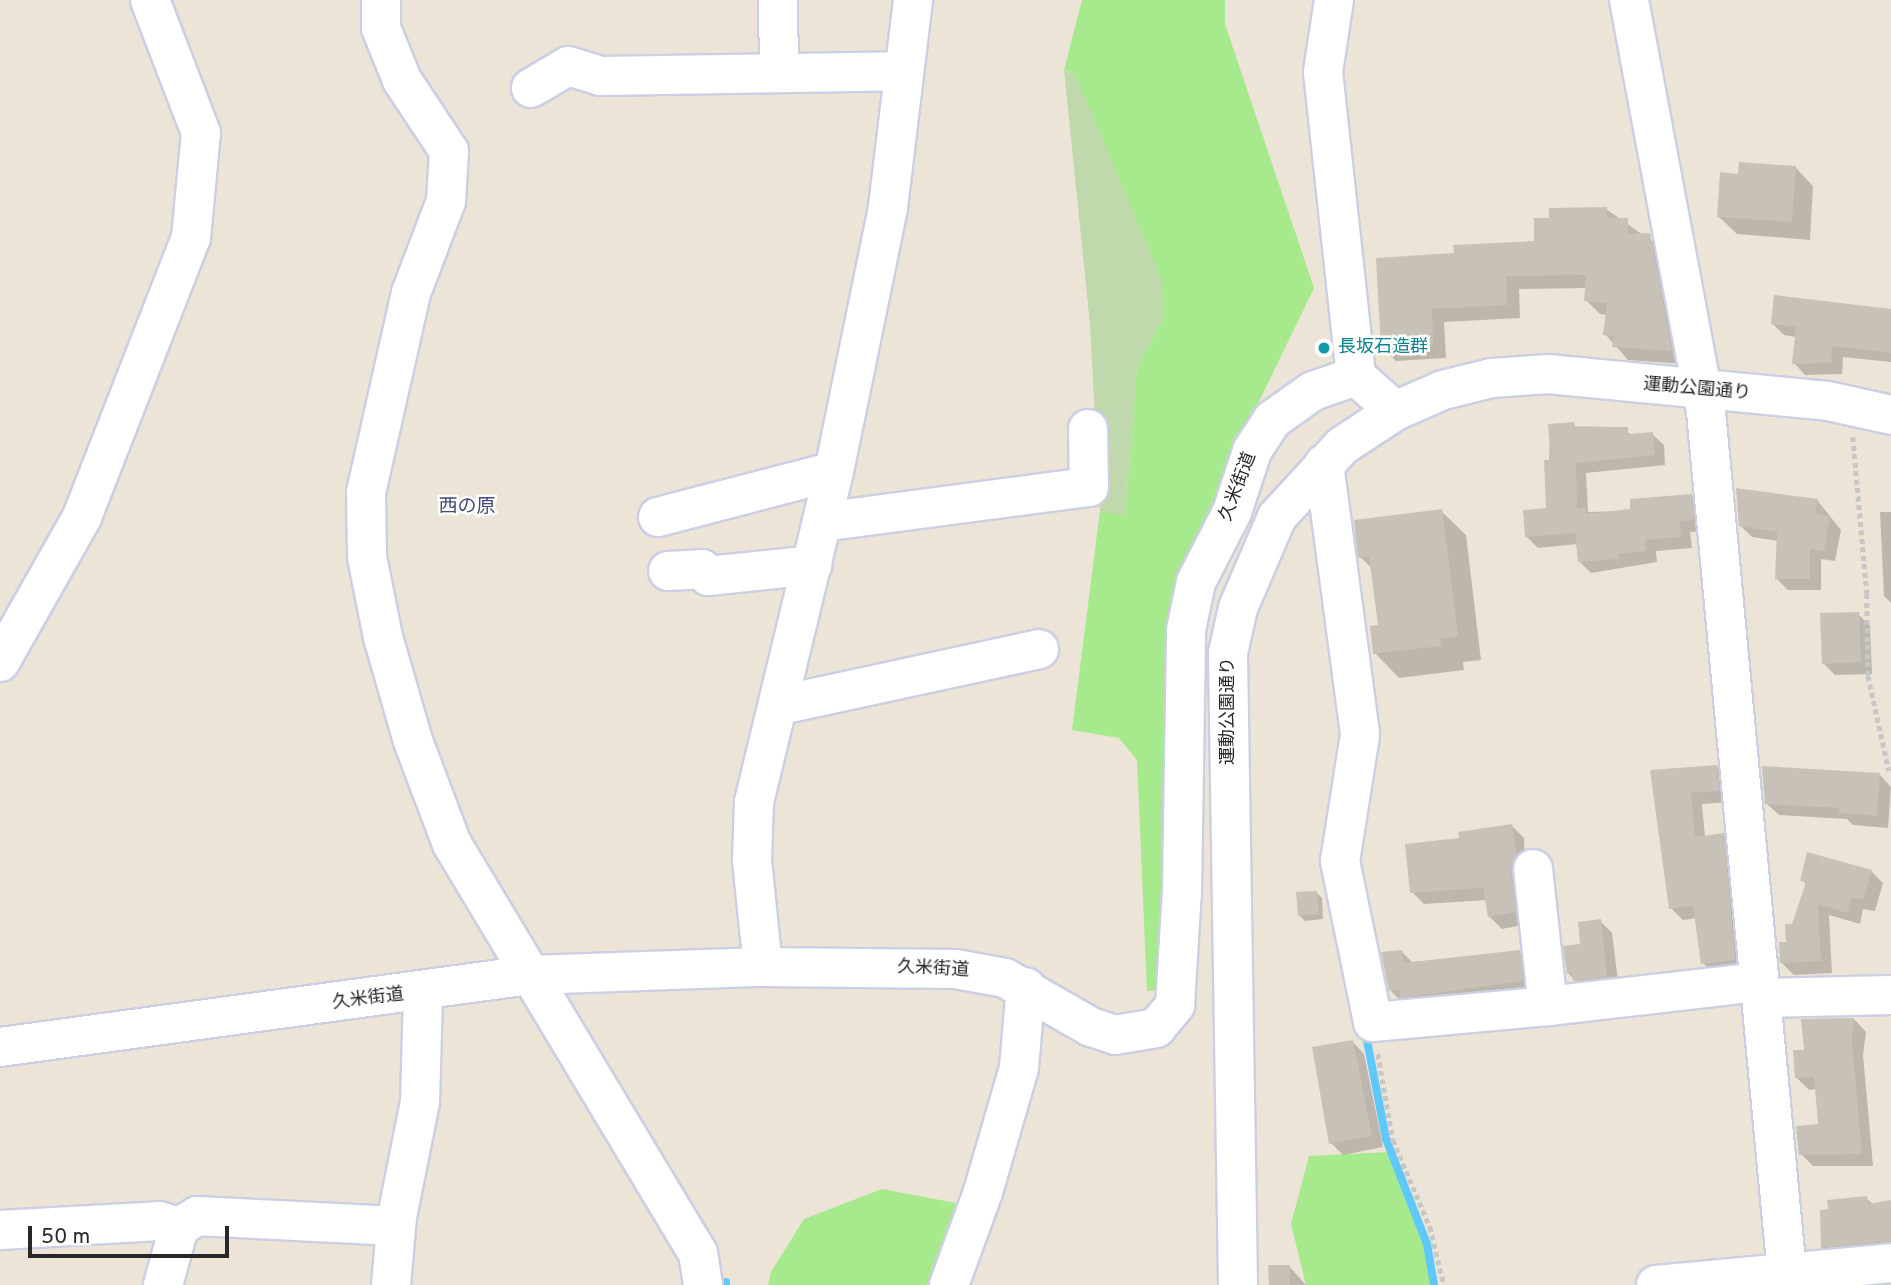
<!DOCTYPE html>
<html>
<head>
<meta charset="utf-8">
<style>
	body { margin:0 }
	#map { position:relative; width:1891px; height:1285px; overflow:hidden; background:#ece4d7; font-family:Overpass,"Noto Sans JP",sans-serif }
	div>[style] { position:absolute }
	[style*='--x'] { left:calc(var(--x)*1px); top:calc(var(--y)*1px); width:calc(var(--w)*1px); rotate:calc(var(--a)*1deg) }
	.green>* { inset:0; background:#a7e98d }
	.cemetery>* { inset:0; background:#bfd8ac }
	.shadow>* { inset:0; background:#0003 }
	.stream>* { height:8px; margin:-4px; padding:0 4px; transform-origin:4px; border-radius:4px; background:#5ec8fa }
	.building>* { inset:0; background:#c7c1b7 }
	.path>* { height:4.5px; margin-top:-2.25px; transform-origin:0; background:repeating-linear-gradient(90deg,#c7c7c7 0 5px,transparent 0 8.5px) }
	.roads { filter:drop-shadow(2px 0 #cccfe3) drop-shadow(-2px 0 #cccfe3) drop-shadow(0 2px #cccfe3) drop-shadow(0 -2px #cccfe3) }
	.minor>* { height:38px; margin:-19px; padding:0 19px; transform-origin:19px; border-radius:19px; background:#fff }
	.dots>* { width:19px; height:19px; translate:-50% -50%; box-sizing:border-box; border:4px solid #fff; border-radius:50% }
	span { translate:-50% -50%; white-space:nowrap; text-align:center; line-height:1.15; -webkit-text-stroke:5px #fff; paint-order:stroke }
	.culture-label { font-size:18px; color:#0d838f }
	.left { translate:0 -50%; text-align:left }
	.street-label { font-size:18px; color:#272727 }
	.neighbourhood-label { font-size:19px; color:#444b7c }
	.scale { position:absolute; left:28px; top:1226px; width:201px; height:32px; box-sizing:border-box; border:4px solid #272727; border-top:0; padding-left:9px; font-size:21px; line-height:24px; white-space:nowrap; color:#272727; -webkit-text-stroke:5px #fff; paint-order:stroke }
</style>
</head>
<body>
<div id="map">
	<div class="green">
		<div style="clip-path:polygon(1082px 0,1225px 0,1225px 24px,1314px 288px,1252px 416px,1177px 595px,1165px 726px,1172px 890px,1166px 990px,1147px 991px,1137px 760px,1119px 738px,1072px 730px,1100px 511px,1125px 515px,1137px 367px,1163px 319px,1074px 72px,1064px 70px)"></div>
		<div style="clip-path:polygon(1390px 1152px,1427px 1244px,1431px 1285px,1306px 1285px,1291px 1224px,1309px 1156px)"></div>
		<div style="clip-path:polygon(882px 1189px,956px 1203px,927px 1285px,768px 1285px,771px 1272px,804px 1219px)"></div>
	</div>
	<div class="cemetery">
		<div style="clip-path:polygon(1064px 70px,1074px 72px,1162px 280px,1163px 319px,1137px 367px,1125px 516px,1100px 511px,1090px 324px)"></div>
	</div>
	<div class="shadow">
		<div style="clip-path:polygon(1795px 167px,1813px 186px,1810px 240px,1737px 234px,1718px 216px,1740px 176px)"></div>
		<div style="clip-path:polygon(1606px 209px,1663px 249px,1685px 364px,1628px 360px,1605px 334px,1607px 315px,1600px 314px,1586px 300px,1587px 288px,1519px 289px,1520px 318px,1444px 322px,1446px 358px,1396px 361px,1382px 347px,1455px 255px,1536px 243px,1551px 220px)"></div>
		<div style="clip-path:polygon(1891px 311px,1891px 362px,1843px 357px,1842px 374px,1805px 375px,1794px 363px,1796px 337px,1784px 335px,1773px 324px)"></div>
		<div style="clip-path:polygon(1550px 426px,1615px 427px,1633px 435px,1652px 434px,1664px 445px,1665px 465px,1586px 473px,1588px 512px,1632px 511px,1691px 496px,1702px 507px,1704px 531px,1690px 532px,1692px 548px,1656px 551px,1657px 562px,1591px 573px,1580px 562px,1578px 544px,1538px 548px,1527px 537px,1548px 510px)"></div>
		<div style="clip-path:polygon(1817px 500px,1841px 530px,1835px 561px,1821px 559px,1821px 590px,1788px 590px,1777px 579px,1778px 541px,1752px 537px,1740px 525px)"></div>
		<div style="clip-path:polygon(1441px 511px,1466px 535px,1481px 660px,1463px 662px,1464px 670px,1399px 678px,1375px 653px,1380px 627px,1373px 569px,1360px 557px)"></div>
		<div style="clip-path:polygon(1880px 512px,1891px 512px,1891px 603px,1884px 596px)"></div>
		<div style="clip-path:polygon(1858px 614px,1870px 626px,1872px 674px,1835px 675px,1823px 663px)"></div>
		<div style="clip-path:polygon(1716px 766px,1728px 778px,1731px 802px,1702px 804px,1705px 837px,1723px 835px,1735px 847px,1746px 971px,1715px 975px,1703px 963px,1697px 918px,1683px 920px,1671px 908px,1652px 771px)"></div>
		<div style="clip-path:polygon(1879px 774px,1891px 787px,1888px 828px,1853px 825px,1847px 819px,1779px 815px,1766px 803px)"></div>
		<div style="clip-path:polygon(1512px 826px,1524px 838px,1527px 924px,1502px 929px,1490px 917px,1487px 900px,1424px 904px,1412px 892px,1461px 840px)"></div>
		<div style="clip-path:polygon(1871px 871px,1883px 883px,1875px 911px,1863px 909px,1860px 924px,1829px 915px,1832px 973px,1794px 975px,1782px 963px,1807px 885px,1802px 880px)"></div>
		<div style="clip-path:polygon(1316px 892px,1322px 898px,1323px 919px,1305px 921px,1299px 915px)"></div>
		<div style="clip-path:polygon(1600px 921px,1612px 933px,1619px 989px,1587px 992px,1568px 973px)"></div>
		<div style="clip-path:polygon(1401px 951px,1412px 962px,1519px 952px,1530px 963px,1533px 991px,1402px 1002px,1391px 991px)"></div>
		<div style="clip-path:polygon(1854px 1019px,1866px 1032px,1863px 1055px,1873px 1166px,1813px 1166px,1801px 1154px,1820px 1125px,1817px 1089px,1809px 1090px,1796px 1077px)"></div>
		<div style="clip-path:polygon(1352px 1041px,1364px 1054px,1383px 1147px,1343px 1155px,1331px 1143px)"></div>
		<div style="clip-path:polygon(1866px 1198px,1874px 1205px,1891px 1203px,1891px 1247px,1835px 1259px,1823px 1247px)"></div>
		<div style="clip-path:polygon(1289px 1266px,1306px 1285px,1271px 1285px)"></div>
	</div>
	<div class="stream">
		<div style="--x:1365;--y:1030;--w:111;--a:79.1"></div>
		<div style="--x:1386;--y:1139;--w:113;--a:68.7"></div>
		<div style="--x:1427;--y:1244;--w:42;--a:80.3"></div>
		<div style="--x:726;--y:1285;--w:3;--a:-90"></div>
	</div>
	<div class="building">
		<div style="clip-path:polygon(1739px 162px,1796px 166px,1792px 222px,1717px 217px,1720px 172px,1738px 174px)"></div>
		<div style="clip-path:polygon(1607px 207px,1607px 218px,1628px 218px,1628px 234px,1650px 233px,1672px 351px,1612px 347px,1614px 336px,1603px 335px,1607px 303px,1584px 301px,1586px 275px,1506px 276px,1507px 305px,1432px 309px,1433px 345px,1381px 348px,1376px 258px,1454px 253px,1453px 245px,1534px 241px,1534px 218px,1549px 218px,1549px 208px)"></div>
		<div style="clip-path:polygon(1774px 295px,1891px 309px,1891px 353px,1832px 346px,1831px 363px,1792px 364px,1796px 327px,1771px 324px)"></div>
		<div style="clip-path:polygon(1574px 422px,1575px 427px,1628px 427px,1628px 434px,1653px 432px,1655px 455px,1576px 463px,1577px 508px,1585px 507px,1586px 514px,1630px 509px,1630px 499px,1692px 494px,1694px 520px,1680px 521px,1681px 537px,1645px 540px,1646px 551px,1618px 554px,1619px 559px,1578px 562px,1575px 533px,1525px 537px,1523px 510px,1546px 508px,1544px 460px,1551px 460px,1548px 424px)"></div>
		<div style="clip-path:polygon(1736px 488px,1818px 499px,1815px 513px,1830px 517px,1824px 551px,1810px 549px,1810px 579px,1775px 579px,1777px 532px,1739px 526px)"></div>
		<div style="clip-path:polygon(1442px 509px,1458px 636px,1440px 639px,1441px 646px,1373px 654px,1370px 626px,1378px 625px,1369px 556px,1358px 558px,1354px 520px)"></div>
		<div style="clip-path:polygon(1859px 612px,1861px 662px,1822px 664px,1820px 613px)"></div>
		<div style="clip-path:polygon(1717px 765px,1720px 791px,1691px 793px,1695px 837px,1724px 833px,1735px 960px,1701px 964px,1693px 906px,1669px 909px,1650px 770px)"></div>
		<div style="clip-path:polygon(1762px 766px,1880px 773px,1877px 816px,1839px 813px,1839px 808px,1765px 804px)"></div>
		<div style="clip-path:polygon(1512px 824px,1517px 855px,1511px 871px,1516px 912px,1488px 917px,1483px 888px,1410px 893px,1405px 844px,1459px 838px,1458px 832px)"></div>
		<div style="clip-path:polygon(1807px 852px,1872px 870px,1863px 900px,1851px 898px,1848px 913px,1818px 904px,1821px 961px,1780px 963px,1779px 942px,1786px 942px,1785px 924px,1792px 924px,1806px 882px,1800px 881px)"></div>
		<div style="clip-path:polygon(1317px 891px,1319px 914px,1298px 916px,1296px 892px)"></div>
		<div style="clip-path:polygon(1601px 919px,1607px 977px,1573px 981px,1572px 974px,1567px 974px,1563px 946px,1580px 944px,1578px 922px)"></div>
		<div style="clip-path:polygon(1402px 950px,1404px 963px,1520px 950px,1523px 981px,1400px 998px,1399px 990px,1389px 991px,1381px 952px)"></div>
		<div style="clip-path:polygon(1854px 1018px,1852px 1042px,1862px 1154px,1799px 1155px,1796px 1126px,1818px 1124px,1814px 1077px,1795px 1078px,1793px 1050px,1804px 1050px,1801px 1019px)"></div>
		<div style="clip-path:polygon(1353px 1040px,1372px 1136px,1329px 1144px,1312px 1047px)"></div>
		<div style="clip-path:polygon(1867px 1196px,1868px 1204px,1891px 1200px,1891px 1241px,1821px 1248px,1820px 1210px,1828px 1209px,1827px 1200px)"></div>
		<div style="clip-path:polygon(1268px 1265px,1290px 1265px,1290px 1285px,1269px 1285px)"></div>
	</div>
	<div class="path">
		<div style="--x:1853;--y:437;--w:158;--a:84.9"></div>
		<div style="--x:1867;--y:594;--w:82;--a:89.3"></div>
		<div style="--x:1868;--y:676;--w:97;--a:77.5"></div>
		<div style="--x:1378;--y:1054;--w:87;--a:80.1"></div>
		<div style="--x:1393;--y:1140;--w:95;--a:67"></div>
		<div style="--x:1430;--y:1227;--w:60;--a:76.4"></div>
	</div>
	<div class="roads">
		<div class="minor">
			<div style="--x:381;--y:0;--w:28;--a:90"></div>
			<div style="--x:381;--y:28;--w:56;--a:68"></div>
			<div style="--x:402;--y:80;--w:85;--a:56.5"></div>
			<div style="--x:449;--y:151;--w:50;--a:93.4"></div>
			<div style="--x:446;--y:201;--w:98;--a:110.8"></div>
			<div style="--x:411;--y:293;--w:204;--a:102.7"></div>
			<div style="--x:366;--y:492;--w:65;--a:89.1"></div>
			<div style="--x:367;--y:557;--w:82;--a:78.7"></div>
			<div style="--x:383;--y:637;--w:108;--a:73.9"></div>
			<div style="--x:413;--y:741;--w:110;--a:69.3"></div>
			<div style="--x:452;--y:844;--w:477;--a:59"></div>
			<div style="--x:698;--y:1253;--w:32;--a:81"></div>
			<div style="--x:778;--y:0;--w:72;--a:89.2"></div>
			<div style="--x:1334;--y:0;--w:73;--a:98.7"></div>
			<div style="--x:1323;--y:72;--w:306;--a:83.8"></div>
			<div style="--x:1629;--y:0;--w:419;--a:79.4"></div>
			<div style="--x:1706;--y:412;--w:877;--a:84.63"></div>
			<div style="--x:531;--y:88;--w:43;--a:-30.7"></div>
			<div style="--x:568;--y:66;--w:34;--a:17"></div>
			<div style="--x:600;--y:76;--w:302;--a:-0.9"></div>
			<div style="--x:1324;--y:464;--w:273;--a:82.4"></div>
			<div style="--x:1360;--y:735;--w:128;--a:99"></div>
			<div style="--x:1340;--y:861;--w:164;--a:78.4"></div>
			<div style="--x:1373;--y:1022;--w:176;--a:-5.2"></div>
			<div style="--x:658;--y:517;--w:182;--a:-14.6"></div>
			<div style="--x:822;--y:522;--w:269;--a:-7.5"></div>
			<div style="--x:1089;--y:487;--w:58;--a:-91"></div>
			<div style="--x:668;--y:571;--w:34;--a:-3"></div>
			<div style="--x:702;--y:569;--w:9;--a:49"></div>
			<div style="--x:708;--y:576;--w:105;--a:-6"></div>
			<div style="--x:0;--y:662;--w:167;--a:-60.5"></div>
			<div style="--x:82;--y:517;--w:300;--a:-68.7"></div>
			<div style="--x:191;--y:238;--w:105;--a:-84.6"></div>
			<div style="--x:201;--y:133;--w:142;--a:-111"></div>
			<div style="--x:781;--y:705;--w:264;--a:-12.2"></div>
			<div style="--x:1533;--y:869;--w:138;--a:83.8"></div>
			<div style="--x:1548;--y:1006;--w:213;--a:-6.5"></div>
			<div style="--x:763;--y:967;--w:107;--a:-95.9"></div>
			<div style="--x:752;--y:861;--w:59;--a:-88.1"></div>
			<div style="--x:754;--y:802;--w:341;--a:-76.4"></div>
			<div style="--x:834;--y:471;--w:269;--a:-78.4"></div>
			<div style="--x:888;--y:207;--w:209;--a:-83.1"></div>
			<div style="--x:1762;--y:998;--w:129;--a:-1.3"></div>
			<div style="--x:0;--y:1047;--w:535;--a:-7.74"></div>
			<div style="--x:530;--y:975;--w:233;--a:-2"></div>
			<div style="--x:763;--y:967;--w:193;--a:0.6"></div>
			<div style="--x:956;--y:969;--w:50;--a:10.4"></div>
			<div style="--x:1005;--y:978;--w:99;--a:29.7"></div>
			<div style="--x:1091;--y:1027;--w:25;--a:18"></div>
			<div style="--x:1115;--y:1035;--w:42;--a:-9.7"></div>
			<div style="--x:1156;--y:1028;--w:30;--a:-50"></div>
			<div style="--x:1175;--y:1005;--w:113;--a:-86.5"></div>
			<div style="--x:1182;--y:892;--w:262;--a:-89.1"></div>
			<div style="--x:1186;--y:630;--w:49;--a:-78.2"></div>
			<div style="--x:1196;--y:582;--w:79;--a:-62.8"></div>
			<div style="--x:1232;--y:512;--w:64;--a:-71.8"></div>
			<div style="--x:1252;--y:451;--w:37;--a:-57"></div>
			<div style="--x:1272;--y:420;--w:50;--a:-35.3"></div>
			<div style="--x:1313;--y:391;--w:46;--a:-19.2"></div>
			<div style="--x:1356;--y:376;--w:52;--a:41.9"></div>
			<div style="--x:0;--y:1230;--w:159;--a:-3.2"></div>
			<div style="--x:159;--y:1221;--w:21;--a:17"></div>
			<div style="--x:179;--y:1227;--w:21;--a:-31"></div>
			<div style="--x:197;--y:1216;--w:199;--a:2.9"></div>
			<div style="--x:163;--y:1285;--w:60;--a:-74.6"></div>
			<div style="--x:391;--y:1285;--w:68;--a:-85"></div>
			<div style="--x:397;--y:1217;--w:117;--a:-78.7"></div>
			<div style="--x:420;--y:1102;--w:109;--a:-88.4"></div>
			<div style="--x:949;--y:1285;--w:99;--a:-69.9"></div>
			<div style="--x:983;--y:1192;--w:129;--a:-73.8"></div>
			<div style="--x:1019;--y:1068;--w:81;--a:-85.1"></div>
			<div style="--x:1238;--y:1285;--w:632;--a:-90.91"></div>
			<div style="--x:1228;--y:653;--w:46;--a:-77.5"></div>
			<div style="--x:1238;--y:608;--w:99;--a:-66.8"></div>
			<div style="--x:1277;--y:517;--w:96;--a:-47.5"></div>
			<div style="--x:1342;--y:446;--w:64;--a:-33.4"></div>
			<div style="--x:1395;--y:411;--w:52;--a:-23.6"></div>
			<div style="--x:1443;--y:390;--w:50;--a:-13.8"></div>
			<div style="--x:1492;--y:378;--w:56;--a:-4.1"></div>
			<div style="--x:1548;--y:374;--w:281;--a:5.5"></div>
			<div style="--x:1828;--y:401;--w:65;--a:12.5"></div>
			<div style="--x:1656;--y:1285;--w:236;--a:-5.3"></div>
		</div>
	</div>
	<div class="dots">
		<div style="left:1324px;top:348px;background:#0f9aa8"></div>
	</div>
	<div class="culture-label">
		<span class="left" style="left:1338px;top:348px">長坂石造群</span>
	</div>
	<div class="street-label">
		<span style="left:1697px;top:390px;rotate:5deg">運動公園通り</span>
		<span style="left:1239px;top:487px;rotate:-69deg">久米街道</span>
		<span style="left:1229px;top:711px;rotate:-90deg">運動公園通り</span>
		<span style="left:933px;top:970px;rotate:3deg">久米街道</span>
		<span style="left:368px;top:1000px;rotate:-7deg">久米街道</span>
	</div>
	<div class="neighbourhood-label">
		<span style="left:467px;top:508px">西の原</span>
	</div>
	<div class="scale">50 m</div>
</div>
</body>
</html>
